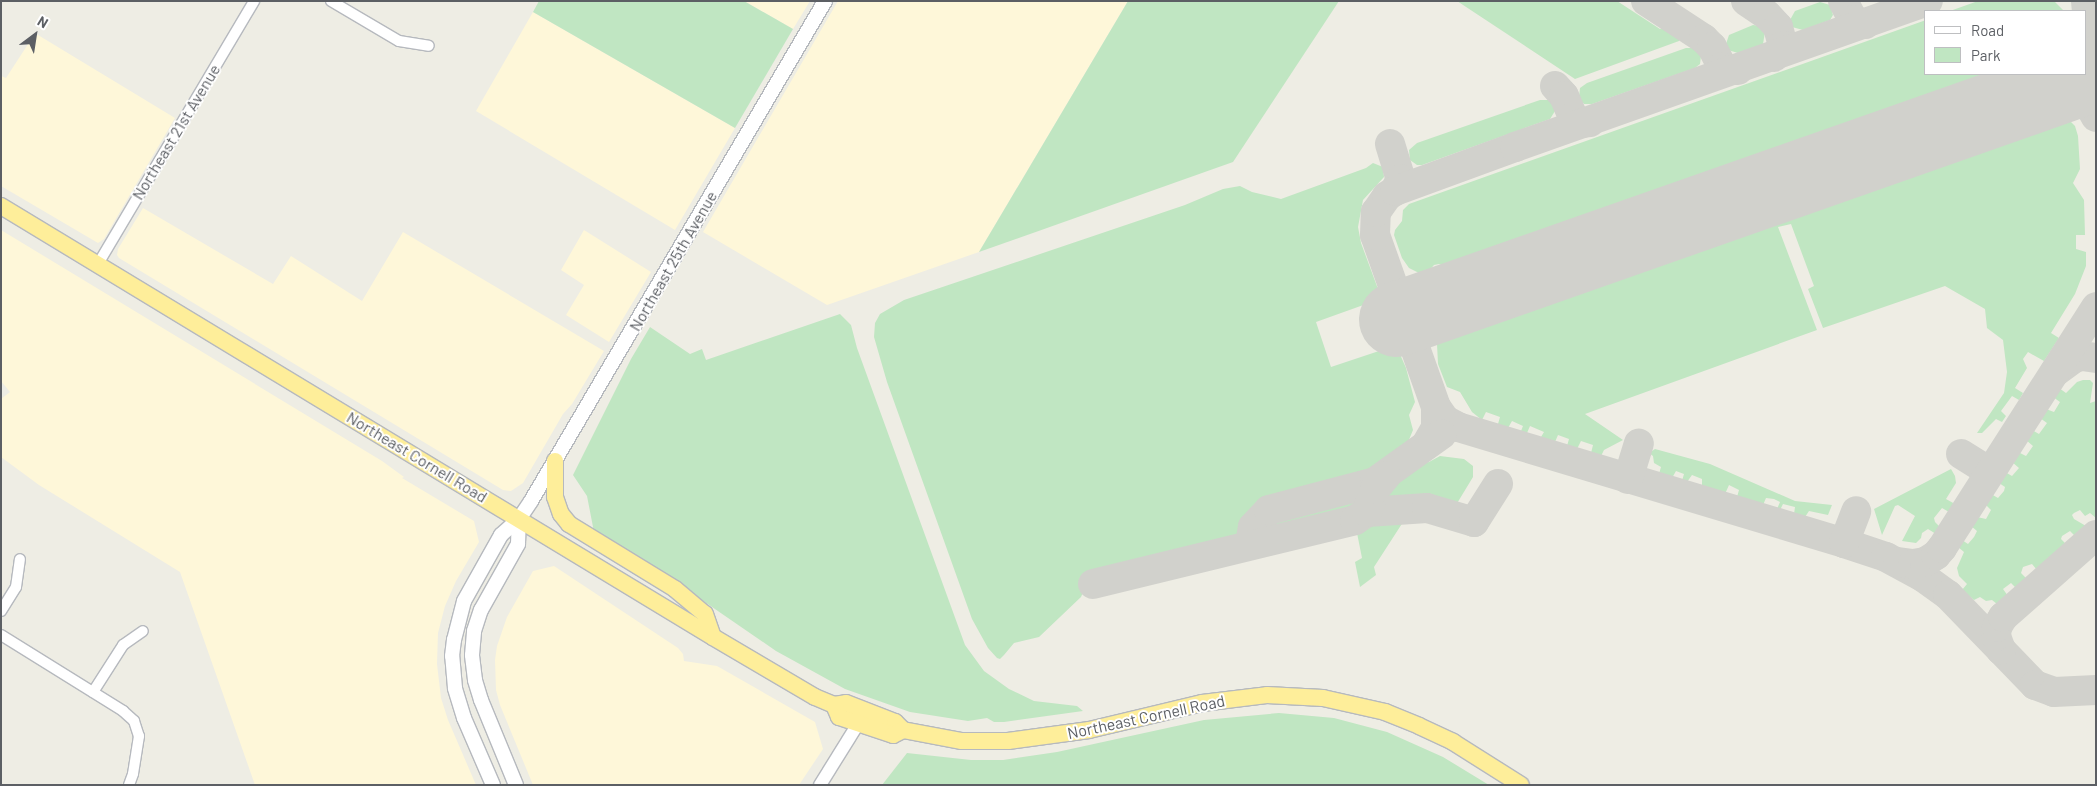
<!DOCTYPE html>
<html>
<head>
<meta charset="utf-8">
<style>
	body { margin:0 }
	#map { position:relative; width:2097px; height:786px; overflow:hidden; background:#eeede4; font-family:Barlow,sans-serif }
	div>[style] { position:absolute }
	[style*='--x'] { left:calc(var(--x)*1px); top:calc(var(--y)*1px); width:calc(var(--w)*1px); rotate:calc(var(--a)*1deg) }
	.commercial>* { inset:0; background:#fef7d9 }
	.green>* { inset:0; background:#c0e6c2 }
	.taxiway>* { height:30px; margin:-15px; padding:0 15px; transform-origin:15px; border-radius:15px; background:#d1d1cc }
	.runway>* { height:75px; margin:-37.5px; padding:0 37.5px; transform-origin:37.5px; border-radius:37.5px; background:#d1d1cc }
	.roads { filter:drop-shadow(1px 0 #b6b9be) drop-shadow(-1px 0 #b6b9be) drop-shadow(0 1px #b6b9be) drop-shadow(0 -1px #b6b9be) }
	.minor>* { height:10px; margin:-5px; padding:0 5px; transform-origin:5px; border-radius:5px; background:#fff }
	.tertiary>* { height:12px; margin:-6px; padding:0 6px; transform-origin:6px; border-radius:6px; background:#fff }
	.secondary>* { height:14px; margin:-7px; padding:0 7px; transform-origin:7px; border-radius:7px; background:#fff }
	.trunk>* { height:16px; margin:-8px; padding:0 8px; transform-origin:8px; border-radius:8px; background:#feee9a }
	span { translate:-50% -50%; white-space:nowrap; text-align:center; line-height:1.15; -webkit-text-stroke:4px #fff; paint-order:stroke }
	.street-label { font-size:16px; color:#5c5f64 }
	.frame { position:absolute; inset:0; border:2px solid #5c5f64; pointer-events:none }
	.legend { position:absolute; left:1924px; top:10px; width:162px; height:65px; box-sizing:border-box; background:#fff; border:1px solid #bebfc1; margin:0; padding:6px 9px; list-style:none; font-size:15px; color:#5c5f64 }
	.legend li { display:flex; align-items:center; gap:10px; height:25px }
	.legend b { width:25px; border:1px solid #bebfc1 }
	.north { position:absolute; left:10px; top:10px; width:50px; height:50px; -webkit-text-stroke:4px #fff; paint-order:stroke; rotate:31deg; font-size:14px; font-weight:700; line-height:20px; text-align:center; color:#5c5f64 }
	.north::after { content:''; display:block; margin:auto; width:18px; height:22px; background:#5c5f64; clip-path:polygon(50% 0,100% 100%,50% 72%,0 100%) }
</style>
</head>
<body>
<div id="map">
	<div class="commercial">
		<div style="clip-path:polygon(744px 1px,810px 1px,793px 29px)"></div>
		<div style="clip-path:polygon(838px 1px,1128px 1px,979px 252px,827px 305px,703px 232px)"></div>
		<div style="clip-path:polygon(533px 12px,735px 128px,675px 230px,476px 111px)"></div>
		<div style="clip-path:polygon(38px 35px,175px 118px,104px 239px,98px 243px,1px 186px,1px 76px,6px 78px,32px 38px)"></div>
		<div style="clip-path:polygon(143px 208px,273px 284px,291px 256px,362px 301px,403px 232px,604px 351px,572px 404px,563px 414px,523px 483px,511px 491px,503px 490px,119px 258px,117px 255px,118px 249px)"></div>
		<div style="clip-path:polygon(1px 230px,382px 461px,404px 477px,402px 478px,474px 521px,479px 542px,456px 581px,445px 606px,438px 633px,437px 664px,441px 698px,448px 720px,476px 785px,255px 785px,180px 572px,39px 485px,1px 457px,1px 399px,10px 392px,1px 381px)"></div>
		<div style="clip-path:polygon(584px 230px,651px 272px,609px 342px,566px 315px,584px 285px,561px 270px)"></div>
		<div style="clip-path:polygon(554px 566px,678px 648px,683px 654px,684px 661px,717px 666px,815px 722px,823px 749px,799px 785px,533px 785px,500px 705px,496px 690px,495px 660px,497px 646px,507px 617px,533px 571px)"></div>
	</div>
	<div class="green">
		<div style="clip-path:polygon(539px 1px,744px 1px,793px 29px,735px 128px,533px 12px)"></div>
		<div style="clip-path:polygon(1128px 1px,1339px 1px,1233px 162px,979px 252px)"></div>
		<div style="clip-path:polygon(1457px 1px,1617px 1px,1660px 29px,1668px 24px,1680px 31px,1681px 36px,1679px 41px,1575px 79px)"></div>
		<div style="clip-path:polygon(1978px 1px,2054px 1px,2064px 11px,1950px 11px)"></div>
		<div style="clip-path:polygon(1820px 2px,1830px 5px,1833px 15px,1830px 20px,1803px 30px,1792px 27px,1790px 20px,1795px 11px)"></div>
		<div style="clip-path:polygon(1926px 20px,1926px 74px,2010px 74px,1953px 96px,1612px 217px,1452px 269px,1439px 264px,1434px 265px,1427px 273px,1421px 274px,1409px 268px,1402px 258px,1394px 235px,1395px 230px,1402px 221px,1403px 210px,1409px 204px)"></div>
		<div style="clip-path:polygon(1753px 25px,1760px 26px,1765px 32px,1763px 44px,1738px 53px,1728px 50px,1726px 44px,1729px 35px)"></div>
		<div style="clip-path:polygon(1686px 48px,1693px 48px,1701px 56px,1700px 64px,1695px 68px,1592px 104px,1584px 104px,1579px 98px,1580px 88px,1587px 83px)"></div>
		<div style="clip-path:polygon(1540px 100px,1548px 100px,1553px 104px,1555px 111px,1550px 119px,1422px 165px,1417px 165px,1410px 160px,1409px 150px,1417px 143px)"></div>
		<div style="clip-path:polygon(2061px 119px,2071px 122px,2075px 126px,2078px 136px,2080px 169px,2073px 183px,2084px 200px,2085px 235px,2076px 235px,2076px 249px,2086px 252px,2086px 266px,2075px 294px,2051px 333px,2059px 338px,2044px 361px,2028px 352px,2023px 359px,2027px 368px,2015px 388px,2023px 393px,2019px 400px,2012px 396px,2001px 411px,2006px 416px,2002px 422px,1996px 419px,1982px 433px,1977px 433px,2004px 393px,2007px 372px,2003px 340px,1987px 328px,1985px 309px,1945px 286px,1823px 328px,1808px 289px,1814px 286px,1791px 224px,1778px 227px,1817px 330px,1585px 414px,1623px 440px,1604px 450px,1601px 456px,1591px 453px,1593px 445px,1581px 441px,1577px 449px,1567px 446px,1569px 439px,1558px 435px,1555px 442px,1541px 437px,1544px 432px,1530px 426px,1527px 433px,1521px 431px,1523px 426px,1512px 421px,1508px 428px,1498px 424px,1500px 417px,1486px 412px,1482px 420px,1472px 412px,1460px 392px,1447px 387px,1438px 364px,1437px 344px,1440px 338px,1448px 332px,1460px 334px,1472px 317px,2023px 125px,2033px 122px,2048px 127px)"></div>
		<div style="clip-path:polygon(1373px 163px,1383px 167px,1384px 177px,1363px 200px,1358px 227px,1361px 243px,1378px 289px,1377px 296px,1369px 303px,1316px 322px,1331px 367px,1388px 348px,1399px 352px,1406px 368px,1415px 402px,1409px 415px,1413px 430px,1406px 447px,1391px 463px,1368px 478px,1271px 500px,1259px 508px,1240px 534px,1234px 538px,1139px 558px,1104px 569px,1090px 577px,1081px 597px,1039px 637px,1014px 643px,1004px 655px,1000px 659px,997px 658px,988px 648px,972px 619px,887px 382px,874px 337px,875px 323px,880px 314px,904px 300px,1185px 205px,1223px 189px,1240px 186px,1252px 192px,1281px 199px,1366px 168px)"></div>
		<div style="clip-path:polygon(840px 314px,851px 325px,857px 348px,965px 645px,984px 671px,1009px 689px,1034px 701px,1077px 706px,1083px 711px,1004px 722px,994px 722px,987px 718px,968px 721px,910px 712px,845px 689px,776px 651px,683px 587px,594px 532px,587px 496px,573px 475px,631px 359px,650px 327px,690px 354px,702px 349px,706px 360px)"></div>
		<div style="clip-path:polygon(2083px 380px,2090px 380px,2093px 383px,2090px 403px,2096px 401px,2096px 518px,2090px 513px,2085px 516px,2080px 510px,2074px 513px,2072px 515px,2074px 519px,2086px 526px,2075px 536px,2070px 531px,2062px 536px,2061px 539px,2066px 544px,2037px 570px,2032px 564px,2023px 567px,2021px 573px,2027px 579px,2016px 588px,2011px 583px,2003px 589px,2008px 596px,1997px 604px,1992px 600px,1986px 601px,1980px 597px,1974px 600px,1962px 590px,1967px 584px,1959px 576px,1957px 568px,1964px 552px,1958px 547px,1962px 540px,1968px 544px,1974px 537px,1977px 531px,1971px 526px,1977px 517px,1986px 519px,1991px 510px,1985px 504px,1991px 494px,1998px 498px,2004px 491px,2005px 487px,1999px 483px,2005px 472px,2012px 476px,2019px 468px,2012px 462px,2018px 452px,2026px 456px,2033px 446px,2026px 440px,2032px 430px,2039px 434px,2047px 423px,2040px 418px,2046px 409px,2054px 412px,2060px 402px,2053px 397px,2059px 388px,2066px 393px,2077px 382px)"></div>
		<div style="clip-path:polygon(1655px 449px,1710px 464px,1795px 501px,1832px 505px,1828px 515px,1809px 511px,1805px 517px,1794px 514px,1795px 507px,1783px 504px,1780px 510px,1777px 509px,1780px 502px,1774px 499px,1766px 498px,1763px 505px,1737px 497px,1739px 490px,1729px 485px,1725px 494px,1702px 487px,1702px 479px,1692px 475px,1687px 482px,1682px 481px,1684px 474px,1676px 471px,1672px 478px,1659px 474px,1661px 467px,1654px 463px,1653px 456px,1649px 453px)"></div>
		<div style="clip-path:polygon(1440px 456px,1464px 459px,1473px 466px,1473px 477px,1456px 505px,1427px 499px,1382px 501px,1389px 483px,1412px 466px,1429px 462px)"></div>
		<div style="clip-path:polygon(1951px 469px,1955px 476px,1956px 483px,1946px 499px,1955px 504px,1949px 512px,1942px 508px,1934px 518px,1935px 522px,1940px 527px,1936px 534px,1928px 529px,1922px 533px,1921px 538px,1916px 543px,1902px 541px,1915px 516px,1898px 505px,1895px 506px,1882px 535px,1874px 509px)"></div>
		<div style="clip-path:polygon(1364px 491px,1359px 503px,1350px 511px,1258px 533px,1266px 520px,1278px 512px)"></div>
		<div style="clip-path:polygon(1406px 516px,1408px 518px,1405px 519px,1374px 567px,1376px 575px,1360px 587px,1355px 562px,1362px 558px,1357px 533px,1360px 528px,1372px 520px)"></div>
		<div style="clip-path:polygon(1279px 713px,1334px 718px,1387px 732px,1443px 757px,1489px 785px,882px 785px,907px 753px,971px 760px,1003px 760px,1057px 752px,1204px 720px)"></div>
	</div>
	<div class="taxiway">
		<div style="--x:1646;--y:1;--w:69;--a:33.2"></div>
		<div style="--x:1704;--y:39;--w:11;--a:45"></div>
		<div style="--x:1712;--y:47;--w:22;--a:63"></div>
		<div style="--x:1722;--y:67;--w:8;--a:23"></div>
		<div style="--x:1729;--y:70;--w:9;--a:0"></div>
		<div style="--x:1746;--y:1;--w:25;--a:34"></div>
		<div style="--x:1767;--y:15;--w:16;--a:47"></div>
		<div style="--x:1778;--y:27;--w:20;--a:75"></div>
		<div style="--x:1783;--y:46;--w:14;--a:129"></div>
		<div style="--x:1843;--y:1;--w:21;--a:62"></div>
		<div style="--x:1853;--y:20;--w:13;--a:18"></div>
		<div style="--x:2086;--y:1;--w:108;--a:84.7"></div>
		<div style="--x:1555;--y:86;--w:13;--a:48"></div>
		<div style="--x:1564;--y:96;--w:23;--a:67"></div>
		<div style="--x:1573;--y:117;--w:10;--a:37"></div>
		<div style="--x:1581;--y:123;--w:9;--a:-6"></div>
		<div style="--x:2038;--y:93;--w:23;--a:-7"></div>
		<div style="--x:2061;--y:90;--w:12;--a:14"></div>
		<div style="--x:2073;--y:93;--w:16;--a:30"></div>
		<div style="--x:2087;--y:101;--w:18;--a:61"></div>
		<div style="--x:1390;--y:144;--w:37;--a:73"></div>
		<div style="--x:1401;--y:179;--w:13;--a:117"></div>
		<div style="--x:2055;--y:372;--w:24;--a:-36"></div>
		<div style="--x:2074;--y:358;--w:8;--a:-14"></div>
		<div style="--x:2082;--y:356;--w:14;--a:8"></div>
		<div style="--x:1436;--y:407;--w:16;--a:55"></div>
		<div style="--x:1445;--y:420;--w:15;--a:28"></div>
		<div style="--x:1458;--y:427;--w:403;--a:16.7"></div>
		<div style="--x:1844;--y:543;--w:44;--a:18.4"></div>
		<div style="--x:1886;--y:557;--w:42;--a:28.4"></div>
		<div style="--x:1923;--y:577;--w:31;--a:36"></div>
		<div style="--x:1948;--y:595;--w:125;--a:46"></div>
		<div style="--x:2035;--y:685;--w:20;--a:20"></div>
		<div style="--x:2054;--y:692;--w:42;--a:-2.7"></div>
		<div style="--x:1426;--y:445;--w:20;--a:-60"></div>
		<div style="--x:1436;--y:428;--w:21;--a:-90"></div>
		<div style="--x:1436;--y:407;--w:182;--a:-109.5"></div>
		<div style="--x:1375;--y:235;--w:23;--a:-88"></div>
		<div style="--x:1376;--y:212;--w:19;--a:-55"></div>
		<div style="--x:1387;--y:196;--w:9;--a:-32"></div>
		<div style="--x:1395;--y:191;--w:128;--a:-20.1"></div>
		<div style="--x:1515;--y:147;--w:438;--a:-19.5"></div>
		<div style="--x:1961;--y:454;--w:34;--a:32"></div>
		<div style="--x:1628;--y:479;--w:37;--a:-73"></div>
		<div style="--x:1367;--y:512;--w:60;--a:-3.8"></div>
		<div style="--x:1427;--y:508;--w:49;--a:16.6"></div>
		<div style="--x:1474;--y:522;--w:45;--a:-57.7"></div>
		<div style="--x:1844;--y:543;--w:34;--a:-69"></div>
		<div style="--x:1250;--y:545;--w:18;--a:-81"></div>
		<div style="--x:1253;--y:527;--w:23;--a:-47"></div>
		<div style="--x:1269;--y:510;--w:110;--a:-14.8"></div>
		<div style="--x:1375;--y:482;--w:82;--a:-35.6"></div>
		<div style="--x:1898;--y:562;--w:15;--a:8"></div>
		<div style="--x:1913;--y:564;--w:12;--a:-9"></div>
		<div style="--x:1925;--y:562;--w:13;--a:-32"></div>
		<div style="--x:1936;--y:555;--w:9;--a:-49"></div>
		<div style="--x:1942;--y:548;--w:286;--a:-57.4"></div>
		<div style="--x:1093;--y:584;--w:270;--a:-13.7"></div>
		<div style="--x:1355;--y:520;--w:14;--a:-34"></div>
		<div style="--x:1367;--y:512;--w:24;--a:-71"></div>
		<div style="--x:1375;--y:489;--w:17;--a:-50"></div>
		<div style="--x:2001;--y:650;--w:15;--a:-110"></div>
		<div style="--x:1996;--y:636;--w:9;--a:-84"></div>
		<div style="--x:1997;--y:627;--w:12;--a:-59"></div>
		<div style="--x:2003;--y:617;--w:124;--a:-41.4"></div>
	</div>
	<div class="runway">
		<div style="--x:1396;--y:319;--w:742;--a:-19.36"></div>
	</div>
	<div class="roads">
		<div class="minor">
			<div style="--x:331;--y:1;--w:79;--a:30.5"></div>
			<div style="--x:399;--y:41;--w:30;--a:9"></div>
			<div style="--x:98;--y:264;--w:306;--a:-59.3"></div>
			<div style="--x:1;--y:611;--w:28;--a:-58"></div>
			<div style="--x:16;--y:587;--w:28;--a:-82"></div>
			<div style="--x:1;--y:635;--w:144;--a:31.9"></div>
			<div style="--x:123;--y:711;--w:15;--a:42"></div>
			<div style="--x:134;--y:721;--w:16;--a:72"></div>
			<div style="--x:139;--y:736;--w:38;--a:99"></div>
			<div style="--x:133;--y:774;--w:12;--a:110"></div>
			<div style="--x:93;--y:692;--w:56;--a:-57.4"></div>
			<div style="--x:123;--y:645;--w:24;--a:-35"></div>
		</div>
		<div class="tertiary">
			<div style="--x:820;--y:785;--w:72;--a:-58.1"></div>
		</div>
		<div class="secondary">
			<div style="--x:493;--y:785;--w:73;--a:-113.4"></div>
			<div style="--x:464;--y:718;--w:31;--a:-107"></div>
			<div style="--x:455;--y:688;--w:32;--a:-95"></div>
			<div style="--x:452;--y:656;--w:16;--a:-83"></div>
			<div style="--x:454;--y:640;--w:40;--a:-75.6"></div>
			<div style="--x:464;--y:601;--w:76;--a:-60.7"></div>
			<div style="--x:501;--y:535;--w:24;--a:-42"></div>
			<div style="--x:519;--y:519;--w:22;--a:-56"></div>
			<div style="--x:531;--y:501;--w:580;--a:-59.54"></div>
			<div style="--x:516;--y:785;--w:92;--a:-112.4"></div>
			<div style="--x:481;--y:700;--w:21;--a:-107"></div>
			<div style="--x:475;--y:680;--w:25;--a:-97"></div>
			<div style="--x:472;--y:655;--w:24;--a:-85"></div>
			<div style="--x:474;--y:631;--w:22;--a:-72"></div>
			<div style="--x:481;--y:610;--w:76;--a:-60.7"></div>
			<div style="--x:518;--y:544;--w:25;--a:-88"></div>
		</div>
		<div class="trunk">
			<div style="--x:1;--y:206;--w:832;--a:31.19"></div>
			<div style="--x:713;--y:637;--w:118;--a:30.5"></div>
			<div style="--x:815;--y:697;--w:21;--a:23"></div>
			<div style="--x:834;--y:705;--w:12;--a:-9"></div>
			<div style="--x:846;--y:703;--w:53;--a:21.2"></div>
			<div style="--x:895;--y:722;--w:11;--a:45"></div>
			<div style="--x:555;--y:461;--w:36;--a:90"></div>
			<div style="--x:555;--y:497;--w:18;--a:71"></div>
			<div style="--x:561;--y:514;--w:13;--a:51"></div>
			<div style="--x:569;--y:524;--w:124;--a:31.5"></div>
			<div style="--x:675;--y:589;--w:39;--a:40"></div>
			<div style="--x:705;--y:614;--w:24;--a:71"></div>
			<div style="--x:834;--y:705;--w:13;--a:67"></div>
			<div style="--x:839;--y:717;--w:57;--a:18.4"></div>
			<div style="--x:893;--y:735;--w:11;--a:-27"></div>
			<div style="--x:903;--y:730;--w:60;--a:10.6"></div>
			<div style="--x:962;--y:741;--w:46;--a:0"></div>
			<div style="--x:1008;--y:741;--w:82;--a:-7.7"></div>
			<div style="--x:1089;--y:730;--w:116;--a:-13.4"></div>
			<div style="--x:1202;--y:703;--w:65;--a:-7"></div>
			<div style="--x:1267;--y:695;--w:56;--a:3.1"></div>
			<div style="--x:1323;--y:698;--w:64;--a:12.7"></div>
			<div style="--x:1385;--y:712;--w:37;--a:22"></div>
			<div style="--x:1419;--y:726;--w:38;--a:25"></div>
			<div style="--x:1453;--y:742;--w:80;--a:32.3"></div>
		</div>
	</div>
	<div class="street-label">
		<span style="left:176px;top:132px;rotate:-59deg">Northeast 21st Avenue</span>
		<span style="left:673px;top:261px;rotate:-60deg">Northeast 25th Avenue</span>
		<span style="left:417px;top:457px;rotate:31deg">Northeast Cornell Road</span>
		<span style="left:1146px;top:717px;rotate:-12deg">Northeast Cornell Road</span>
	</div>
	<div class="frame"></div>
	<ul class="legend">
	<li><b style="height:6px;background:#fff"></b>Road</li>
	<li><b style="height:14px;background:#c0e6c2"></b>Park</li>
	</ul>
	<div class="north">N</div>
</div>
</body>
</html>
